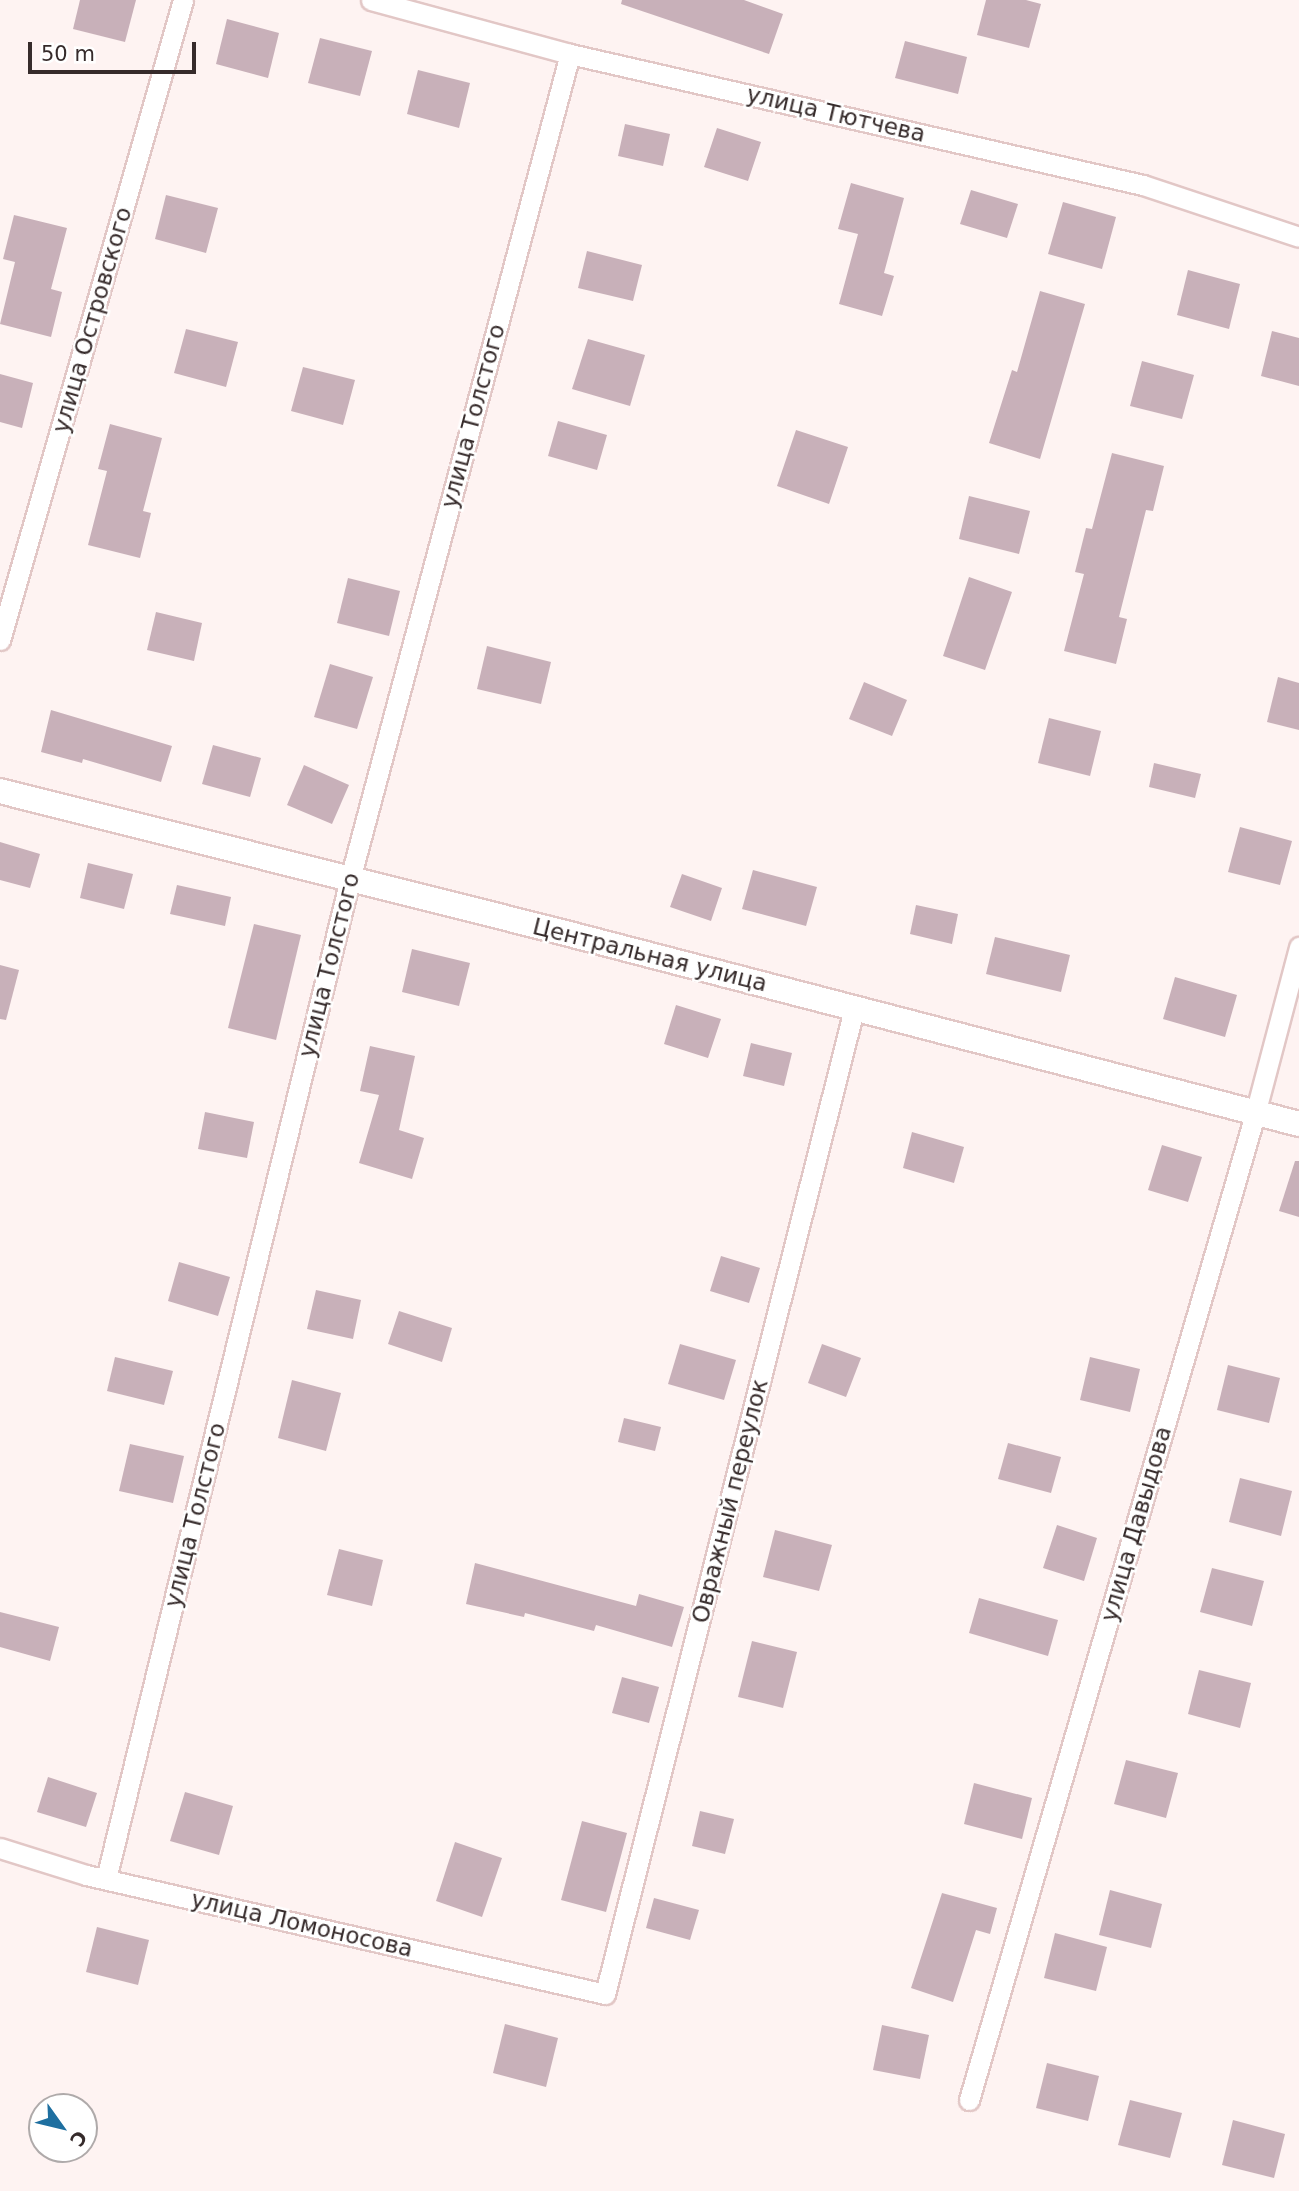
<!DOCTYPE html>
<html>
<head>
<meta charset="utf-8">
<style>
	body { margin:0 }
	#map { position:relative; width:1299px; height:2191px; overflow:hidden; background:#fef3f2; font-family:"DejaVu Sans",sans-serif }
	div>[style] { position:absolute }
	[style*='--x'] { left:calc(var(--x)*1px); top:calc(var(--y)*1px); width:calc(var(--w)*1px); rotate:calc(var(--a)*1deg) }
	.building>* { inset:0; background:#c8b0b9 }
	.roads { filter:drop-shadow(2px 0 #e2c7c6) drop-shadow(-2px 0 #e2c7c6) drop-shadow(0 2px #e2c7c6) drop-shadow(0 -2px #e2c7c6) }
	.minor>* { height:19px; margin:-9.5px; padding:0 9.5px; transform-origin:9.5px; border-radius:9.5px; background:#fff }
	.tertiary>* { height:24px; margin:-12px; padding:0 12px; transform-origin:12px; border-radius:12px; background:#fff }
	span { translate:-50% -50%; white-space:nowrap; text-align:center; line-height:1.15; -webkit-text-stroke:5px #fff; paint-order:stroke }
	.street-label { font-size:23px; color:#362b2b }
	.north { position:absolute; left:28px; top:2093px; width:70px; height:70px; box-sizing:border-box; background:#fff; border:2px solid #afaaaa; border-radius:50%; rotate:124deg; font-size:19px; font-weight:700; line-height:28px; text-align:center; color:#362b2b }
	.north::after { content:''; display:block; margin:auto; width:24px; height:32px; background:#1e6fa0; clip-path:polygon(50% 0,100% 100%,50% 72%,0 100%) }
	.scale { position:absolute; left:28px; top:42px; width:168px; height:32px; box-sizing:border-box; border:4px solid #362b2b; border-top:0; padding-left:9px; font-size:21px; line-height:24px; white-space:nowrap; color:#362b2b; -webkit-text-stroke:5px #fff; paint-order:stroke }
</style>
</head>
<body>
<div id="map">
	<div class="building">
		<div style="clip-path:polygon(80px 0,136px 0,125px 42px,73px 29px)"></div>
		<div style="clip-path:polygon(622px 0,744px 0,783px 14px,769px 54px,621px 4px)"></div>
		<div style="clip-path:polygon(986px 0,1026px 0,1041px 4px,1029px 48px,977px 35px)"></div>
		<div style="clip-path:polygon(227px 19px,279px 33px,268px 78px,216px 64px)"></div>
		<div style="clip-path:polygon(320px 38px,372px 51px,360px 96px,308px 83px)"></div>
		<div style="clip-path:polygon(905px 41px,967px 57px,958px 94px,895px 78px)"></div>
		<div style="clip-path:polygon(418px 70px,470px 83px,459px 128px,407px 114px)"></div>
		<div style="clip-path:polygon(625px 124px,670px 134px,663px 166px,618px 156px)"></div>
		<div style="clip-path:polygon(717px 128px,761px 142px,748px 181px,704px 167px)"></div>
		<div style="clip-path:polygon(851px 183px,904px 198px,884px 273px,894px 276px,882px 316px,839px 304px,858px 234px,838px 229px)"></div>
		<div style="clip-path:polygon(971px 190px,1018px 204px,1007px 238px,960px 224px)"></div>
		<div style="clip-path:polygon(166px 195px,218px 208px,206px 253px,155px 239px)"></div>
		<div style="clip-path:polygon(1063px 202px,1116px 217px,1102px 269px,1048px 254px)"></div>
		<div style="clip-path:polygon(14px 215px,67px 228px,51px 289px,62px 292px,51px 337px,0 324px,15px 262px,3px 259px)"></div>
		<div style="clip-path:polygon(587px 251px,642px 265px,633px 301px,578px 288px)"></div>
		<div style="clip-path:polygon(1188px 270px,1240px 284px,1229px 329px,1177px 315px)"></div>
		<div style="clip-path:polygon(1040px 291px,1085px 304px,1040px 459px,989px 443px,1012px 370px,1017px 372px)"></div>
		<div style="clip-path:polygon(186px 329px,238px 342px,226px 387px,174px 373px)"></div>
		<div style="clip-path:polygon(1272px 331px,1299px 338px,1299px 386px,1261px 376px)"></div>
		<div style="clip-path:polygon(588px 339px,645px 355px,630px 406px,572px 389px)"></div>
		<div style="clip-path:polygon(1142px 361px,1194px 375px,1182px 419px,1130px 406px)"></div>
		<div style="clip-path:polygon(303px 367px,355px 380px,343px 425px,291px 411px)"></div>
		<div style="clip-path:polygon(0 374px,33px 383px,22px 428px,0 422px)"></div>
		<div style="clip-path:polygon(558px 421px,607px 435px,597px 470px,548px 456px)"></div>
		<div style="clip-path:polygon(110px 424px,162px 438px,143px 511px,151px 513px,140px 558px,88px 545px,107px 471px,98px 469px)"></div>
		<div style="clip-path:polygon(796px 430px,848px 447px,829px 504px,777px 486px)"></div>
		<div style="clip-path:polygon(1112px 453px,1164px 466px,1153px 511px,1146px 510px,1119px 617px,1127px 619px,1116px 664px,1064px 651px,1084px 574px,1075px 572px,1086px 528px,1092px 529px)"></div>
		<div style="clip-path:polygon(969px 496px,1030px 511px,1019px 554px,959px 539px)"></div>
		<div style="clip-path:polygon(969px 577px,1012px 592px,985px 670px,943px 656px)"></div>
		<div style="clip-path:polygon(348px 578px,400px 591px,389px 636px,337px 623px)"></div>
		<div style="clip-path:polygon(156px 612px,202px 623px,194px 661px,147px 650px)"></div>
		<div style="clip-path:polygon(487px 646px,551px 662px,541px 704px,477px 689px)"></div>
		<div style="clip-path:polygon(330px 664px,373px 677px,357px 729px,314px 717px)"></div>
		<div style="clip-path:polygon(1278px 677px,1299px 683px,1299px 730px,1267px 722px)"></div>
		<div style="clip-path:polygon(864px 682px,907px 700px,892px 736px,849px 719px)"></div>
		<div style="clip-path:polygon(51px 710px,172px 746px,161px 782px,83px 759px,82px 763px,41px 752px)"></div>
		<div style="clip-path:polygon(1049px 718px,1101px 731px,1090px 776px,1038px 763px)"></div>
		<div style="clip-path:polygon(213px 745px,261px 758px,250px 797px,202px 784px)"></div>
		<div style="clip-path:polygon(1154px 763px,1201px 774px,1195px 798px,1149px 787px)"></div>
		<div style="clip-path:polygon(304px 765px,349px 785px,332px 824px,287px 805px)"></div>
		<div style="clip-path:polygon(1240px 827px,1292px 841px,1280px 885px,1228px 872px)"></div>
		<div style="clip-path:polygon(0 842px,40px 854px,30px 888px,0 880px)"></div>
		<div style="clip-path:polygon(88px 863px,133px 874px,124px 909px,80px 898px)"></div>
		<div style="clip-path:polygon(753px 870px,817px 887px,806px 926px,742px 909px)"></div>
		<div style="clip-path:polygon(682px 874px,722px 888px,711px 921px,670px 907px)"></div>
		<div style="clip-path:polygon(177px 885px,231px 897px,225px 926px,170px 914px)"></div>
		<div style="clip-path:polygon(916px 905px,958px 914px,952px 944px,910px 934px)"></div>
		<div style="clip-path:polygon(254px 924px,301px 935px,276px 1040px,228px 1028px)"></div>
		<div style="clip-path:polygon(995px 937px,1070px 955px,1061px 992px,986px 974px)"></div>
		<div style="clip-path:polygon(412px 949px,470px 963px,459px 1006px,402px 992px)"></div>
		<div style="clip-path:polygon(0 965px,19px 970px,6px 1020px,0 1019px)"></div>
		<div style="clip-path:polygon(1175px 977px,1237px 995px,1225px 1037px,1163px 1019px)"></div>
		<div style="clip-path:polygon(676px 1005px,721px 1019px,708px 1058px,664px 1044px)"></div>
		<div style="clip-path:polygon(751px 1043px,792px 1053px,784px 1086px,743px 1076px)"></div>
		<div style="clip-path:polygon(370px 1046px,415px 1056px,399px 1130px,424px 1138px,412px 1179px,359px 1163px,379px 1095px,360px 1091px)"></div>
		<div style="clip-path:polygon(205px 1112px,254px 1122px,247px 1158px,198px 1149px)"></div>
		<div style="clip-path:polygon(912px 1132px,964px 1147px,954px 1183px,903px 1168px)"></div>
		<div style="clip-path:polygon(1162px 1145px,1202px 1157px,1188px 1202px,1148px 1190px)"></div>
		<div style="clip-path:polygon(1295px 1161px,1299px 1161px,1299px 1217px,1279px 1211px)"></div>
		<div style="clip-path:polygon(721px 1256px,760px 1268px,749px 1303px,710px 1291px)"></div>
		<div style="clip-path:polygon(179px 1262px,230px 1277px,218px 1316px,168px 1301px)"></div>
		<div style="clip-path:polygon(316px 1290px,361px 1300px,353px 1339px,307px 1329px)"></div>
		<div style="clip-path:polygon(399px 1311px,452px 1328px,442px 1362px,388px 1344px)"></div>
		<div style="clip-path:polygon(680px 1344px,736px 1360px,724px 1400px,668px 1384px)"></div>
		<div style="clip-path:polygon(822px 1344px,861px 1358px,846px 1397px,808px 1383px)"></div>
		<div style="clip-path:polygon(115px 1357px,173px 1371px,164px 1405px,107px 1391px)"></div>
		<div style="clip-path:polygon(1090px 1357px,1140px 1369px,1130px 1412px,1080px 1400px)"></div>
		<div style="clip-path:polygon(1228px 1365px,1280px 1378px,1269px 1423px,1217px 1410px)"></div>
		<div style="clip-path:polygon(292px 1380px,341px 1393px,326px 1451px,278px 1438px)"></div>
		<div style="clip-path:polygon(624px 1418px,661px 1427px,655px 1451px,618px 1442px)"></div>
		<div style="clip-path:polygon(1008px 1443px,1061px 1457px,1051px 1493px,998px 1479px)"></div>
		<div style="clip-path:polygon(130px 1444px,184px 1456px,173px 1503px,119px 1491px)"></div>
		<div style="clip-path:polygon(1240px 1478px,1292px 1491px,1281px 1536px,1229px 1522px)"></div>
		<div style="clip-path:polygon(1057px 1525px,1097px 1538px,1084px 1581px,1043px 1568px)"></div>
		<div style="clip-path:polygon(775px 1530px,832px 1545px,819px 1591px,763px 1577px)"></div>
		<div style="clip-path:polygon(339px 1549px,383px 1560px,372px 1606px,327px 1595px)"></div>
		<div style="clip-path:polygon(475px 1563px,636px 1606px,639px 1594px,684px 1607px,672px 1647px,596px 1625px,594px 1631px,525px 1613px,524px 1617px,466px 1604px)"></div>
		<div style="clip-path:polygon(1212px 1568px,1264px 1581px,1252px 1626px,1200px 1612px)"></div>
		<div style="clip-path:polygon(979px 1598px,1058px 1620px,1048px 1656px,969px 1633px)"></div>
		<div style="clip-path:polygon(0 1612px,59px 1627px,50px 1661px,0 1647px)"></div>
		<div style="clip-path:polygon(752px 1641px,797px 1652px,783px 1708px,738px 1697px)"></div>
		<div style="clip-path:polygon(1199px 1670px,1251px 1683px,1240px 1728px,1188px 1714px)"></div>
		<div style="clip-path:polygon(622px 1677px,659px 1687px,649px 1723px,612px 1713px)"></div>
		<div style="clip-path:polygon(1126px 1760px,1178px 1773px,1166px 1818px,1114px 1804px)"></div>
		<div style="clip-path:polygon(48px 1777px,97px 1793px,86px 1827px,37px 1812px)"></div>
		<div style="clip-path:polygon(974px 1783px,1032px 1798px,1022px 1839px,964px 1824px)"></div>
		<div style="clip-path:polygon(185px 1792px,233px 1806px,219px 1855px,170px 1841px)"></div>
		<div style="clip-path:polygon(700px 1811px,734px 1819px,725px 1854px,692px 1846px)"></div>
		<div style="clip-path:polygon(582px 1821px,627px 1833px,606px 1912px,561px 1900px)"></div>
		<div style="clip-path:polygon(455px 1842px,502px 1858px,482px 1917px,436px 1901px)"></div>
		<div style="clip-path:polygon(1110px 1890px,1162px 1904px,1151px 1948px,1099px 1935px)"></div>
		<div style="clip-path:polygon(942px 1893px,997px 1908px,990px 1934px,976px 1930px,953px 2002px,911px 1988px)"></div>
		<div style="clip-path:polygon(654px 1898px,699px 1910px,690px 1940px,646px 1928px)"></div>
		<div style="clip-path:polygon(97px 1927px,149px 1940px,138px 1985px,86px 1972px)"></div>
		<div style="clip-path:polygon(1055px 1933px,1107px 1947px,1096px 1991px,1044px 1978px)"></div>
		<div style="clip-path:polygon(505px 2024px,558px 2038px,546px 2087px,493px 2073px)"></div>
		<div style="clip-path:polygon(882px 2025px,929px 2035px,920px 2079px,873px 2070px)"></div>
		<div style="clip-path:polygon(1047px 2063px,1099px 2076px,1088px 2121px,1036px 2108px)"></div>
		<div style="clip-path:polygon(1130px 2100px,1182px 2113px,1170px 2158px,1118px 2145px)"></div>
		<div style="clip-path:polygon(1233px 2120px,1285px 2134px,1274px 2178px,1222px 2165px)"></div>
	</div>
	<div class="roads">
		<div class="minor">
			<div style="--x:371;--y:0;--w:206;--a:15.2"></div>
			<div style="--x:570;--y:54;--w:588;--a:12.88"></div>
			<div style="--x:1143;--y:185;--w:164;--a:18.4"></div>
			<div style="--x:0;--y:640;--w:666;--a:-74.04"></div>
			<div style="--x:0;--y:1848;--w:90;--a:17.4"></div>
			<div style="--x:86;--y:1875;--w:532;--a:12.91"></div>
			<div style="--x:605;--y:1994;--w:1016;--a:-75.81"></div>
			<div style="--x:106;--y:1879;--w:1029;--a:-76.29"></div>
			<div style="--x:350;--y:879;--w:854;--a:-75.07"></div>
			<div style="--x:969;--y:2100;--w:1027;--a:-73.82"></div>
			<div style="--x:1255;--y:1114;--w:173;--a:-75.2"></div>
		</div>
		<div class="tertiary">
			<div style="--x:0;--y:791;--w:567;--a:14.09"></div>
			<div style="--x:550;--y:929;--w:774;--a:14.59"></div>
		</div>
	</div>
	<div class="street-label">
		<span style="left:836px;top:114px;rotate:13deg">улица Тютчева</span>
		<span style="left:92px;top:320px;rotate:-74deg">улица Островского</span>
		<span style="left:473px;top:416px;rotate:-75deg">улица Толстого</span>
		<span style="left:650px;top:955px;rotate:14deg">Центральная улица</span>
		<span style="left:329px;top:965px;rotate:-76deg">улица Толстого</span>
		<span style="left:730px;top:1501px;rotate:-76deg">Овражный переулок</span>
		<span style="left:195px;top:1515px;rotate:-76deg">улица Толстого</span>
		<span style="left:1136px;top:1524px;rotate:-74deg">улица Давыдова</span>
		<span style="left:302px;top:1924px;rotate:13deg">улица Ломоносова</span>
	</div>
	<div class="north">С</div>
	<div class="scale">50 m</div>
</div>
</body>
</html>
